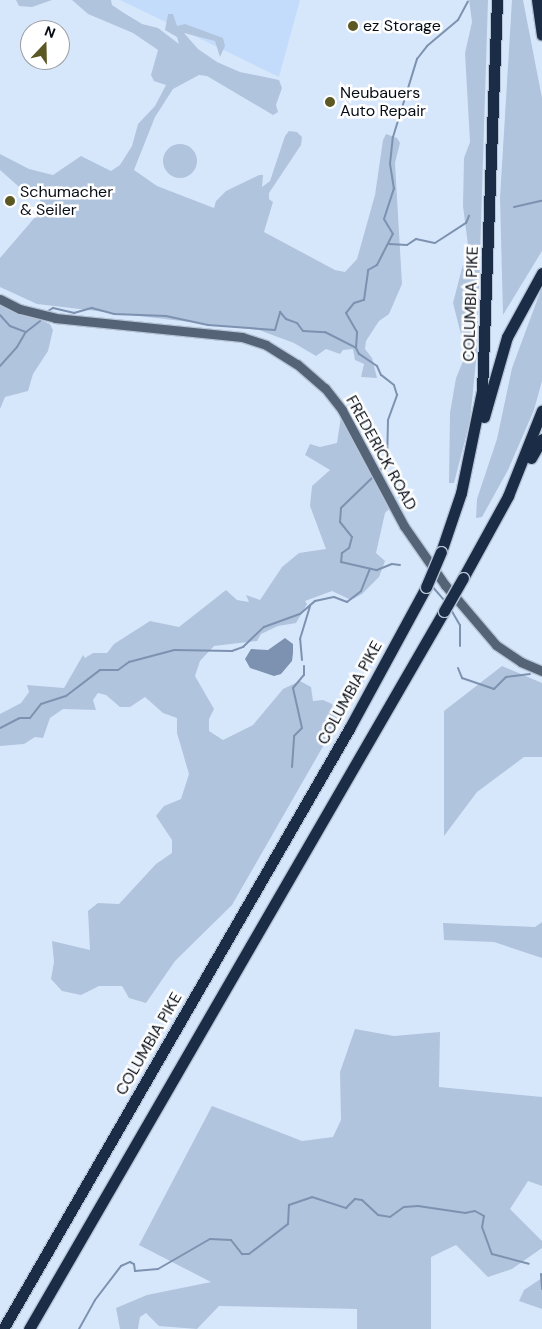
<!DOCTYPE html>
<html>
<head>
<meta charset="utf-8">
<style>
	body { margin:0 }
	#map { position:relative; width:542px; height:1329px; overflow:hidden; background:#d7e7fb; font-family:"DM Sans",sans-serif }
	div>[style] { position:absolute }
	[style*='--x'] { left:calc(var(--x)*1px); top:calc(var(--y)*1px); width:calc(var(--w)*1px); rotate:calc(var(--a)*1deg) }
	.built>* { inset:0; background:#c4dcfc }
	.green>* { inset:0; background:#b1c4dd }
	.round { border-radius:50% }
	.water>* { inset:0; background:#7c92b0 }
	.stream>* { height:2px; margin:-1px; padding:0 1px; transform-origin:1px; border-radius:1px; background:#7c92b0 }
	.roads { filter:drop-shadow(1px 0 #b6c4d6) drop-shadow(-1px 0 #b6c4d6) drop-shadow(0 1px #b6c4d6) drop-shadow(0 -1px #b6c4d6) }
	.secondary>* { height:9px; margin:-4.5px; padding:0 4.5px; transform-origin:4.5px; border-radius:4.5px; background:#556376 }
	.highway>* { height:11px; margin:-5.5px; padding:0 5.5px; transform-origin:5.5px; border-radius:5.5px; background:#1b2d46 }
	.bridges { filter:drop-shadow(1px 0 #b6c4d6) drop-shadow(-1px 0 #b6c4d6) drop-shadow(0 1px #b6c4d6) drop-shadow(0 -1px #b6c4d6) }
	.highway-bridge>* { height:11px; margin:-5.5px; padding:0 5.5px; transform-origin:5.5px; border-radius:5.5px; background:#1b2d46 }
	.dots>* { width:14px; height:14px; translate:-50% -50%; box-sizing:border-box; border:2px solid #fff; border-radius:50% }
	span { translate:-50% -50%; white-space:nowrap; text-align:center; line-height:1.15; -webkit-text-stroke:5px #fff; paint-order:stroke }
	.poi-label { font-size:16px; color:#070d16 }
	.left { translate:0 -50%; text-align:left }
	.street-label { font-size:16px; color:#070d16 }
	.north { position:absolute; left:20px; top:20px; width:50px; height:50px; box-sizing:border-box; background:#fff; border:1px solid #9c9ea2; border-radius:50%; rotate:21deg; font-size:14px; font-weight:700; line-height:20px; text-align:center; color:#070d16 }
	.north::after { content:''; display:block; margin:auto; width:18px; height:22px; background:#5b5824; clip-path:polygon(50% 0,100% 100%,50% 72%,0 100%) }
</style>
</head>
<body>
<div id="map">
	<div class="built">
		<div style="clip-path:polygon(120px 0,300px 0,279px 77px)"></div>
	</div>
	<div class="green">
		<div style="clip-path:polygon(16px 0,52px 0,32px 7px,19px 6px)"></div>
		<div style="clip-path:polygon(72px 0,111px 0,112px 5px,124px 13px,142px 24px,158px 28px,179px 44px,177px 37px,165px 30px,168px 14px,173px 14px,177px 26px,185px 24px,223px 38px,225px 46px,220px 57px,215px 41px,184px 33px,198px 49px,217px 62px,240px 72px,279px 80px,282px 88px,276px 105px,278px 112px,273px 115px,207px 76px,199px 75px,173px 89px,155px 117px,134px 170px,157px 186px,214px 208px,216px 201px,226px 191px,259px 175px,263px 175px,262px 187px,270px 181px,285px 136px,289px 131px,297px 132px,302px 137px,301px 145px,269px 193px,269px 199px,273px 202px,264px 232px,335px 270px,345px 272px,357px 259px,375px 195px,383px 140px,386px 134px,397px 138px,400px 143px,395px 163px,402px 284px,389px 314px,379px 321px,366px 341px,365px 349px,372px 358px,377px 378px,361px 377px,364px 364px,355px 360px,353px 349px,343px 350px,340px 354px,326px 349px,316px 356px,294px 343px,259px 330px,37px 304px,0 287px,0 258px,36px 216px,40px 206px,40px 199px,26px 193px,0 170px,0 154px,29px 169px,53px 175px,81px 156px,111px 171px,120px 165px,132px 146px,138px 124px,155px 106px,166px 85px,154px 81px,151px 75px,158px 50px,133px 33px,88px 14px)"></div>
		<div style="clip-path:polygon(469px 0,488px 0,477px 351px,470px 421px,454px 483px,449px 483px,450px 413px,456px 378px,466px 354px,453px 303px,468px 245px,463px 206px,464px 158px,470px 142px,465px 53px,472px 22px)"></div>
		<div style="clip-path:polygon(512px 0,523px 0,542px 98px,542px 251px,503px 315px,500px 198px)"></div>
		<div class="round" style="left:163px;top:144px;width:34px;height:34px"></div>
		<div style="clip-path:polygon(542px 287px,542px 381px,534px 410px,508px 470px,482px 517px,476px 518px,477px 499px,497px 439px,512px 368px)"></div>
		<div style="clip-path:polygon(0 303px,50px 324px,53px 330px,48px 351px,33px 374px,28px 391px,5px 397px,0 409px)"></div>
		<div style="clip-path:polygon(342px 410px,393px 505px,385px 513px,376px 553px,385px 561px,379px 577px,362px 594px,351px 600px,332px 591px,305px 601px,307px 604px,296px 623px,278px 626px,261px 634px,257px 641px,214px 646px,200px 661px,195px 676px,214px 709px,209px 719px,209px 731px,223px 740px,253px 725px,283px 689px,300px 681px,311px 687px,313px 701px,323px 700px,332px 704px,339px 715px,325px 743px,232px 905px,175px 961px,146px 1003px,129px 998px,122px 986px,99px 986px,81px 995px,62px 991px,51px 979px,54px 962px,52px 941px,90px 950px,88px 911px,98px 903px,119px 904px,156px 864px,172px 853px,172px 840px,156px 816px,164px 806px,181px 799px,189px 774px,177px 733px,177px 718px,163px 713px,145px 697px,130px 707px,120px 707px,106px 695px,98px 693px,93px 700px,96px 710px,63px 709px,50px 718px,43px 738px,35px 737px,24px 744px,0 746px,0 714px,21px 703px,29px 692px,27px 685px,64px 688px,83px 655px,85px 658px,93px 653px,107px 653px,114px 644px,150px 621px,179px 627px,226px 590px,237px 600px,249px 602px,246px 595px,260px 600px,282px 567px,299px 553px,326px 549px,310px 506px,312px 486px,330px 470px,305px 455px,310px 444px,320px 447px,337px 443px)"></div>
		<div style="clip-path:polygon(502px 666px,542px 683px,542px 757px,524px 757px,477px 792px,444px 836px,444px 711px)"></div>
		<div style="clip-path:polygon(542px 922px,542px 958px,494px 942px,444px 940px,443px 923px,535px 927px)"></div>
		<div style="clip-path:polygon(355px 1029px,394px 1036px,440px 1032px,439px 1087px,542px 1097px,542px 1186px,528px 1181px,510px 1209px,542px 1241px,542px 1248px,512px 1269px,488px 1277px,456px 1245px,431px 1257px,431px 1329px,357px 1329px,357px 1309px,219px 1306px,197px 1329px,159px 1326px,146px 1313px,140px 1317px,138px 1329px,120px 1329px,116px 1308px,147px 1295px,211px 1282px,139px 1245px,212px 1106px,302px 1141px,333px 1137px,341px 1120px,340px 1072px)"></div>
		<div style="clip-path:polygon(542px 1278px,542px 1309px,519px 1301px,524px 1290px)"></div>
	</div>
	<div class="water">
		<div style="clip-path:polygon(285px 638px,293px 644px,293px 653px,292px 661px,281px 674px,274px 676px,250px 668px,245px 659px,251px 649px,268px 650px)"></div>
	</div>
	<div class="stream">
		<div style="--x:514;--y:207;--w:28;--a:-13"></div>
		<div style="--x:389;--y:244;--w:18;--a:3"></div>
		<div style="--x:407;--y:245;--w:11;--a:-34"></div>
		<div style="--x:416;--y:239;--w:19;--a:12"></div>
		<div style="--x:435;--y:243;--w:37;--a:-33"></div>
		<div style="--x:466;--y:223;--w:8;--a:-67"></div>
		<div style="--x:48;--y:311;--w:6;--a:-31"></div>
		<div style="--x:53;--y:308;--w:22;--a:13"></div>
		<div style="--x:74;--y:313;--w:19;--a:-16"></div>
		<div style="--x:92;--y:308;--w:23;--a:15"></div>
		<div style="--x:114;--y:314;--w:52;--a:2.2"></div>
		<div style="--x:166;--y:316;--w:43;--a:12.1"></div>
		<div style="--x:208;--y:325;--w:67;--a:4.3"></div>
		<div style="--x:275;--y:330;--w:19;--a:-74"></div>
		<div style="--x:280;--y:312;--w:9;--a:49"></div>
		<div style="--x:286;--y:319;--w:12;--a:20"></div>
		<div style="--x:297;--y:323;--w:10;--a:53"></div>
		<div style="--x:303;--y:331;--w:22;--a:3"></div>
		<div style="--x:325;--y:332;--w:34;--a:27"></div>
		<div style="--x:0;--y:315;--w:15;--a:48"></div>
		<div style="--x:10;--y:326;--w:17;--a:21"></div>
		<div style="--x:26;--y:332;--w:18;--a:-38"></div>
		<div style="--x:0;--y:366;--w:25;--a:-48"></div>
		<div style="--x:17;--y:347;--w:16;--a:-60"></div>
		<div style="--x:378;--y:473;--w:14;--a:-51"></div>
		<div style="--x:387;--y:462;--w:42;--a:-88.6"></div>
		<div style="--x:388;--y:420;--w:27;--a:-70"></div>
		<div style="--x:397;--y:395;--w:10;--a:-107"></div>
		<div style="--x:394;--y:385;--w:16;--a:-142"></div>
		<div style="--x:381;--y:375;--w:10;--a:-114"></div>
		<div style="--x:377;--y:366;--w:22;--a:-146"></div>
		<div style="--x:359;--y:354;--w:7;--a:-117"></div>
		<div style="--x:356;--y:348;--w:16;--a:-86"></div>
		<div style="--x:357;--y:332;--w:22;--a:-120"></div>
		<div style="--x:346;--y:313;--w:13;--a:-51"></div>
		<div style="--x:354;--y:303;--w:10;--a:-17"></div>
		<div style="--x:364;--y:300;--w:30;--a:-82"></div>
		<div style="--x:368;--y:270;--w:10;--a:-29"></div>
		<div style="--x:377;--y:265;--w:35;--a:-63"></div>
		<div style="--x:393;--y:234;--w:17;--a:-121"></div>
		<div style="--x:384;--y:219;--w:32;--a:-72"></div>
		<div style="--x:394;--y:189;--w:25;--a:-99"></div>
		<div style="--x:390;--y:164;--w:27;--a:-84"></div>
		<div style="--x:393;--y:137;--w:82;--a:-72.9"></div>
		<div style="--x:417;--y:59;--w:16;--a:-52"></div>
		<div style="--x:427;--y:46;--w:40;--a:-40"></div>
		<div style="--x:458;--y:20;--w:21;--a:-62"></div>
		<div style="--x:374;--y:476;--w:46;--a:135.9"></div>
		<div style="--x:341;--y:508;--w:14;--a:94"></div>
		<div style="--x:340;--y:522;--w:19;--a:51"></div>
		<div style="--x:352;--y:537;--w:11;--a:105"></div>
		<div style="--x:349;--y:548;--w:9;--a:144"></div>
		<div style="--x:342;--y:553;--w:9;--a:96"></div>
		<div style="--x:341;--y:562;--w:37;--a:13"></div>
		<div style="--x:377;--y:570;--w:16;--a:-22"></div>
		<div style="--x:392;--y:564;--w:8;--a:7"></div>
		<div style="--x:431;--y:585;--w:20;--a:49"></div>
		<div style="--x:450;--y:608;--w:20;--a:60"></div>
		<div style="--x:460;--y:625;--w:21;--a:90"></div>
		<div style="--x:302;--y:660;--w:21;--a:-95"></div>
		<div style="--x:300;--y:639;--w:34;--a:-73"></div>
		<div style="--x:458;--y:668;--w:11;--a:68"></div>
		<div style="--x:462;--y:678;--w:34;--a:19"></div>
		<div style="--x:494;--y:689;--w:17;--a:-45"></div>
		<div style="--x:506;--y:677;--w:24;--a:-7"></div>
		<div style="--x:0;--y:728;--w:22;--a:-27"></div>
		<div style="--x:20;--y:718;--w:10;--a:0"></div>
		<div style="--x:30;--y:718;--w:18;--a:-52"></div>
		<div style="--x:41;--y:704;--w:26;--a:-18"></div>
		<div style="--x:66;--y:696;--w:43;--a:-37.4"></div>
		<div style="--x:100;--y:670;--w:18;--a:0"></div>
		<div style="--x:118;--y:670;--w:14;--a:-36"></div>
		<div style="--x:129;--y:662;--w:47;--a:-14.9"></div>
		<div style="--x:174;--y:650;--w:58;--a:1"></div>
		<div style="--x:232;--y:651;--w:12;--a:-20"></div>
		<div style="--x:243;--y:647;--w:29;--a:-44"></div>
		<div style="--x:264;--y:627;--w:38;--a:-20"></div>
		<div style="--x:300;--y:614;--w:20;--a:-41"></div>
		<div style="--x:315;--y:601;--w:19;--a:-12"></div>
		<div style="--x:334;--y:597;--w:14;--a:21"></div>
		<div style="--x:347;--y:602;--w:18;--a:-38"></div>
		<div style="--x:361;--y:591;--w:24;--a:-68"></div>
		<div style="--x:292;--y:767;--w:31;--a:-86"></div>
		<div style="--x:294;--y:736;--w:11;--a:-45"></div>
		<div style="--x:302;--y:728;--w:41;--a:-102.7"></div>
		<div style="--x:293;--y:688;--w:17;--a:-50"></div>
		<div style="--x:304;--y:675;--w:9;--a:-90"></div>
		<div style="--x:541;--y:1274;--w:15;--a:86"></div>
		<div style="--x:79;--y:1329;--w:33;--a:-61"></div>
		<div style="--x:95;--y:1300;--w:43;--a:-52.6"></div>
		<div style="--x:121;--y:1266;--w:10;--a:-24"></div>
		<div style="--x:130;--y:1262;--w:4;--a:27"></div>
		<div style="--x:134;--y:1264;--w:7;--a:82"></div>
		<div style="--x:135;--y:1271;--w:23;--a:-5"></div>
		<div style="--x:158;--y:1269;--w:60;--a:-30"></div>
		<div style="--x:210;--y:1239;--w:21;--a:3"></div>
		<div style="--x:231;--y:1240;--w:18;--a:52"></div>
		<div style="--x:242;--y:1254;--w:7;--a:0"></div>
		<div style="--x:249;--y:1254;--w:49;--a:-37.6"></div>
		<div style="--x:288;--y:1224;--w:19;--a:-87"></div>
		<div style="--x:289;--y:1205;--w:24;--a:-19"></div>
		<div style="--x:312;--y:1197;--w:36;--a:18"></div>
		<div style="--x:346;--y:1208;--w:13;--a:-45"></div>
		<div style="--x:355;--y:1199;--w:7;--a:8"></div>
		<div style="--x:362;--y:1200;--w:22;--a:43"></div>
		<div style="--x:378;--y:1215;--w:12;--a:9"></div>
		<div style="--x:390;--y:1217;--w:17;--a:-36"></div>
		<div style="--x:404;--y:1207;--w:14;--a:-4"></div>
		<div style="--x:418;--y:1206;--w:48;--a:8.5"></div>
		<div style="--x:465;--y:1213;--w:10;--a:-11"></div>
		<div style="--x:475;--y:1211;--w:10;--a:29"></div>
		<div style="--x:484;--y:1216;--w:11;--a:100"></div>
		<div style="--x:482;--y:1227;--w:29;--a:70"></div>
		<div style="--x:492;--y:1254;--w:38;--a:15"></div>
	</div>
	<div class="roads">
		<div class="secondary">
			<div style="--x:0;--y:299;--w:22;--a:27"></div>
			<div style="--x:20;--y:309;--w:36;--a:14"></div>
			<div style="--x:55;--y:318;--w:188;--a:5.8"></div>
			<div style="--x:242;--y:337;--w:25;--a:18"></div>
			<div style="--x:266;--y:345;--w:36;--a:32"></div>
			<div style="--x:297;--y:364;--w:37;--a:41"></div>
			<div style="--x:325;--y:388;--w:28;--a:52"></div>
			<div style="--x:342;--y:410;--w:132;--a:61.9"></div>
			<div style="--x:404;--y:526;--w:72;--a:55.2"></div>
			<div style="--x:445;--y:585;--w:79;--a:49.6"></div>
			<div style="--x:496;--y:645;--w:30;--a:34"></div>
			<div style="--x:521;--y:662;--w:23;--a:23"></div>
		</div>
		<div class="highway">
			<div style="--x:537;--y:0;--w:35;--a:82"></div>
			<div style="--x:484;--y:417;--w:83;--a:-74"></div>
			<div style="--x:507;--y:337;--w:73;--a:-61.3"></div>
			<div style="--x:531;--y:458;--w:22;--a:-60"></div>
			<div style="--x:441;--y:552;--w:62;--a:-71.3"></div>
			<div style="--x:461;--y:493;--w:104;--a:-78.4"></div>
			<div style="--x:482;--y:391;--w:391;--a:-87.8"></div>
			<div style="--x:463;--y:578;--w:94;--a:-61.2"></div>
			<div style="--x:508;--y:496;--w:92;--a:-68.4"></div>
			<div style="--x:3;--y:1329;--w:693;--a:-60.03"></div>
			<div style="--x:349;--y:729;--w:162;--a:-61.5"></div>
			<div style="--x:29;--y:1329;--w:829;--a:-59.97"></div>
		</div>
	</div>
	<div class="bridges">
		<div class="highway-bridge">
			<div style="--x:426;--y:587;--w:38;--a:-67"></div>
			<div style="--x:444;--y:611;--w:38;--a:-60"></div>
		</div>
	</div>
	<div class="dots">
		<div style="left:353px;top:26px;background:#5b5824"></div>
		<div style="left:330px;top:102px;background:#5b5824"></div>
		<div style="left:10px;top:201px;background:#5b5824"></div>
	</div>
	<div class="poi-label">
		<span class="left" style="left:363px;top:26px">ez Storage</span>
		<span class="left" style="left:340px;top:102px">Neubauers<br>Auto Repair</span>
		<span class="left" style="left:20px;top:201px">Schumacher<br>&amp; Seiler</span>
	</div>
	<div class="street-label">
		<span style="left:471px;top:304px;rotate:-88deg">COLUMBIA PIKE</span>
		<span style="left:381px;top:453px;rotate:61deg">FREDERICK ROAD</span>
		<span style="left:350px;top:693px;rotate:-61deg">COLUMBIA PIKE</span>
		<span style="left:149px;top:1044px;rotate:-60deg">COLUMBIA PIKE</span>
	</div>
	<div class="north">N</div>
</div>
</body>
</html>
